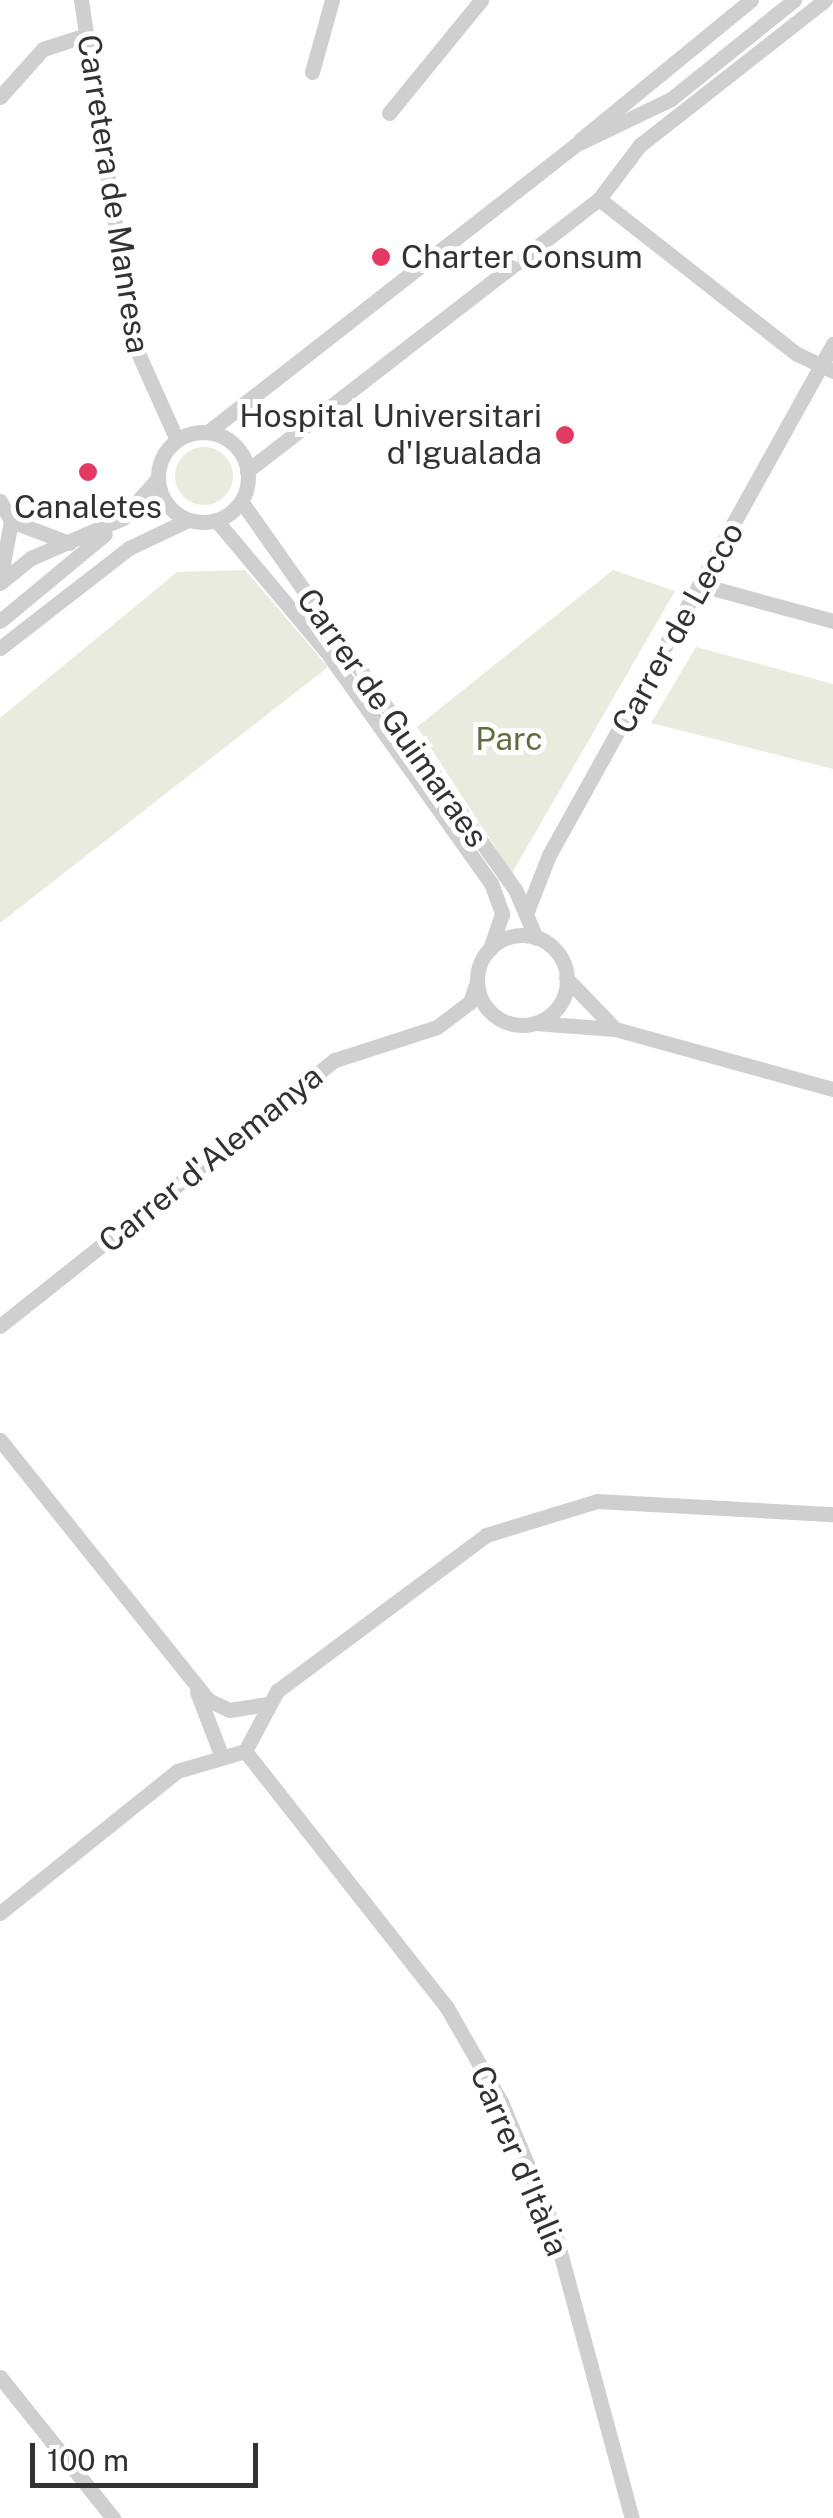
<!DOCTYPE html>
<html>
<head>
<meta charset="utf-8">
<style>
	body { margin:0 }
	#map { position:relative; width:833px; height:2518px; overflow:hidden; background:#fff; font-family:"Public Sans",sans-serif }
	div>[style] { position:absolute }
	[style*='--x'] { left:calc(var(--x)*1px); top:calc(var(--y)*1px); width:calc(var(--w)*1px); rotate:calc(var(--a)*1deg) }
	.green>* { inset:0; background:#e8ebde }
	.round { border-radius:50% }
	.minor>* { height:15px; margin:-7.5px; padding:0 7.5px; transform-origin:7.5px; border-radius:7.5px; background:#cfcfcf }
	.minor>.ring { margin:-7.5px; padding:0; box-sizing:content-box; background:none; border:15px solid #cfcfcf; border-radius:50% }
	.dots>* { width:28px; height:28px; translate:-50% -50%; box-sizing:border-box; border:5px solid #fff; border-radius:50% }
	span { translate:-50% -50%; white-space:nowrap; text-align:center; line-height:1.15; -webkit-text-stroke:10px #fff; paint-order:stroke }
	.street-label { font-size:32px; color:#323232 }
	.poi-label { font-size:32px; color:#323232 }
	.left { translate:0 -50%; text-align:left }
	.right { translate:-100% -50%; text-align:right }
	.park-label { font-size:32px; color:#5e6e3f }
	.scale { position:absolute; left:30px; top:2443px; width:228px; height:45px; box-sizing:border-box; border:5px solid #323232; border-top:0; padding-left:12px; font-size:30px; line-height:35px; white-space:nowrap; color:#323232; -webkit-text-stroke:8px #fff; paint-order:stroke }
</style>
</head>
<body>
<div id="map">
	<div class="green">
		<div class="round" style="left:175px;top:447px;width:58px;height:58px"></div>
		<div style="clip-path:polygon(245px 570px,328px 667px,0 923px,0 718px,177px 572px)"></div>
		<div style="clip-path:polygon(613px 570px,675px 591px,512px 873px,417px 727px)"></div>
		<div style="clip-path:polygon(696px 647px,833px 684px,833px 769px,651px 723px)"></div>
	</div>
	<div class="minor">
		<div style="--x:81;--y:0;--w:346;--a:81.4"></div>
		<div style="--x:133;--y:342;--w:107;--a:65.8"></div>
		<div style="--x:312;--y:72;--w:75;--a:-74.5"></div>
		<div style="--x:0;--y:97;--w:64;--a:-48.1"></div>
		<div style="--x:43;--y:49;--w:45;--a:-18"></div>
		<div style="--x:389;--y:113;--w:146;--a:-50.8"></div>
		<div style="--x:580;--y:140;--w:221;--a:-39.3"></div>
		<div style="--x:599;--y:199;--w:251;--a:38.1"></div>
		<div style="--x:797;--y:354;--w:40;--a:25"></div>
		<div class="ring" style="left:158px;top:432px;width:75px;height:75px"></div>
		<div style="--x:208;--y:432;--w:466;--a:-38"></div>
		<div style="--x:575;--y:145;--w:106;--a:-25.6"></div>
		<div style="--x:671;--y:99;--w:158;--a:-38.8"></div>
		<div style="--x:247;--y:471;--w:445;--a:-37.7"></div>
		<div style="--x:599;--y:199;--w:68;--a:-52.8"></div>
		<div style="--x:640;--y:145;--w:235;--a:-38.1"></div>
		<div style="--x:0;--y:501;--w:23;--a:61"></div>
		<div style="--x:11;--y:521;--w:60;--a:100.6"></div>
		<div style="--x:241;--y:501;--w:475;--a:54.8"></div>
		<div style="--x:515;--y:889;--w:53;--a:66.8"></div>
		<div style="--x:216;--y:520;--w:171;--a:50"></div>
		<div style="--x:326;--y:651;--w:285;--a:54.6"></div>
		<div style="--x:491;--y:883;--w:33;--a:70"></div>
		<div style="--x:502;--y:914;--w:37;--a:109"></div>
		<div style="--x:11;--y:521;--w:62;--a:20.8"></div>
		<div style="--x:0;--y:583;--w:40;--a:-39"></div>
		<div style="--x:31;--y:558;--w:100;--a:-23.5"></div>
		<div style="--x:123;--y:518;--w:53;--a:-48.8"></div>
		<div style="--x:705;--y:586;--w:133;--a:15.3"></div>
		<div style="--x:0;--y:621;--w:136;--a:-39.6"></div>
		<div style="--x:0;--y:648;--w:163;--a:-37.8"></div>
		<div style="--x:129;--y:548;--w:65;--a:-25.4"></div>
		<div style="--x:526;--y:914;--w:63;--a:-68.7"></div>
		<div style="--x:549;--y:855;--w:585;--a:-60.94"></div>
		<div class="ring" style="left:477px;top:935px;width:75px;height:75px"></div>
		<div style="--x:566;--y:978;--w:71;--a:46.1"></div>
		<div style="--x:615;--y:1029;--w:226;--a:15.4"></div>
		<div style="--x:535;--y:1023;--w:80;--a:4.3"></div>
		<div style="--x:0;--y:1326;--w:428;--a:-38.5"></div>
		<div style="--x:335;--y:1060;--w:107;--a:-17.9"></div>
		<div style="--x:437;--y:1027;--w:41;--a:-37.1"></div>
		<div style="--x:470;--y:1002;--w:21;--a:-71"></div>
		<div style="--x:0;--y:1440;--w:333;--a:51.3"></div>
		<div style="--x:208;--y:1700;--w:23;--a:25"></div>
		<div style="--x:229;--y:1710;--w:39;--a:-9"></div>
		<div style="--x:197;--y:1692;--w:70;--a:69"></div>
		<div style="--x:245;--y:1751;--w:325;--a:51.8"></div>
		<div style="--x:446;--y:2006;--w:111;--a:60.2"></div>
		<div style="--x:501;--y:2102;--w:134;--a:67.2"></div>
		<div style="--x:553;--y:2226;--w:302;--a:74.9"></div>
		<div style="--x:0;--y:1913;--w:227;--a:-38.7"></div>
		<div style="--x:177;--y:1771;--w:71;--a:-16.4"></div>
		<div style="--x:245;--y:1751;--w:68;--a:-61.9"></div>
		<div style="--x:277;--y:1691;--w:261;--a:-36.7"></div>
		<div style="--x:486;--y:1535;--w:116;--a:-17"></div>
		<div style="--x:597;--y:1501;--w:236;--a:3.2"></div>
		<div style="--x:0;--y:2377;--w:181;--a:51.3"></div>
	</div>
	<div class="dots">
		<div style="left:381px;top:257px;background:#e33a64"></div>
		<div style="left:565px;top:435px;background:#e33a64"></div>
		<div style="left:88px;top:472px;background:#e33a64"></div>
	</div>
	<div class="street-label">
		<span style="left:113px;top:194px;rotate:81deg">Carretera de Manresa</span>
		<span style="left:678px;top:628px;rotate:-61deg">Carrer de Lecco</span>
		<span style="left:392px;top:718px;rotate:55deg">Carrer de Guimaraes</span>
		<span style="left:211px;top:1159px;rotate:-39deg">Carrer d'Alemanya</span>
		<span style="left:519px;top:2161px;rotate:67deg">Carrer d'Itàlia</span>
	</div>
	<div class="poi-label">
		<span class="left" style="left:401px;top:257px">Charter Consum</span>
		<span class="right" style="left:542px;top:435px">Hospital Universitari<br>d'Igualada</span>
		<span style="left:88px;top:507px">Canaletes</span>
	</div>
	<div class="park-label">
		<span style="left:509px;top:739px">Parc</span>
	</div>
	<div class="scale">100 m</div>
</div>
</body>
</html>
